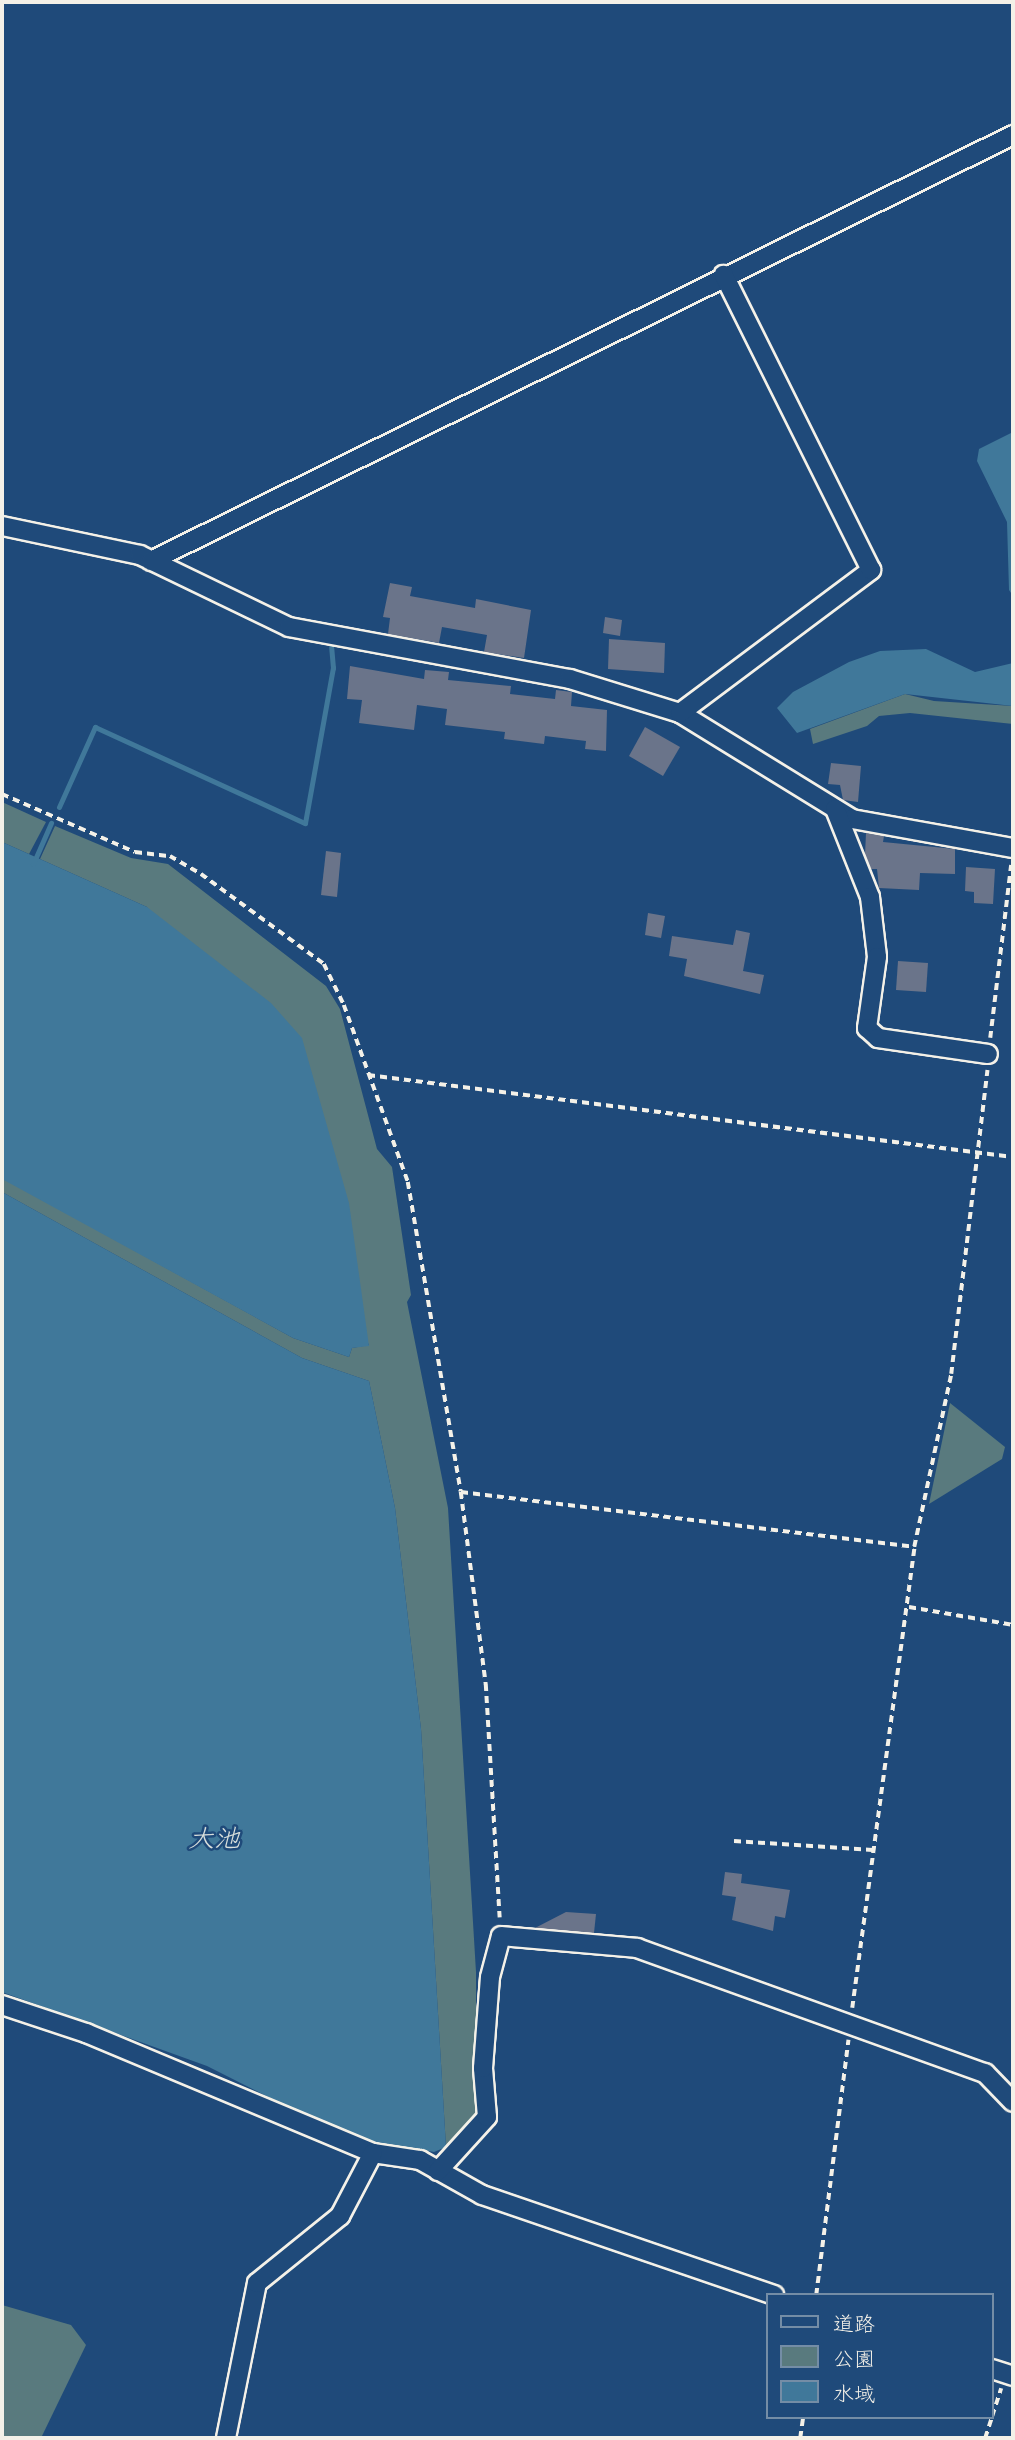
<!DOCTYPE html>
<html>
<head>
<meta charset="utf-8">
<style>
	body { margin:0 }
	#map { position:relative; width:1015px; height:2440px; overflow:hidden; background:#1f4a7a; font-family:Itim,"Klee One",sans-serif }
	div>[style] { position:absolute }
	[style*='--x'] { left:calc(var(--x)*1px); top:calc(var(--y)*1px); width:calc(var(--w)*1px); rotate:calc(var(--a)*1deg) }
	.green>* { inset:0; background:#597a7e }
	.water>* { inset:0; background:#40789a }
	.stream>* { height:5px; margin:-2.5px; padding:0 2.5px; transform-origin:2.5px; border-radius:2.5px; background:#40789a }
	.building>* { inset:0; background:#6a748a }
	.path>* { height:3.5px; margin-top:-1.75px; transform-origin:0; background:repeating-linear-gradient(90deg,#f4f1e8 0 7px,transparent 0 12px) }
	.roads { filter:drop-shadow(2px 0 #f4f1e8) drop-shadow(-2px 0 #f4f1e8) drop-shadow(0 2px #f4f1e8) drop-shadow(0 -2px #f4f1e8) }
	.minor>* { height:18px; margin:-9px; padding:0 9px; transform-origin:9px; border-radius:9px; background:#1f4a7a }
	span { translate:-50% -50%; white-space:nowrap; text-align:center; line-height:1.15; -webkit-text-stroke:5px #1f4a7a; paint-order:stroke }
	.water-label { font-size:26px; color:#d9dfdc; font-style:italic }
	.frame { position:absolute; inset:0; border:4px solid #f4f1e8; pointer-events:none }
	.legend { position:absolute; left:766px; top:2293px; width:228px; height:126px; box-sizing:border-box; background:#1f4a7a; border:2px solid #748da6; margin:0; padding:9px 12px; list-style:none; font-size:21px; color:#f4f1e8 }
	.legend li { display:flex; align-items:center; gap:14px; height:35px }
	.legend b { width:35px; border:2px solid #748da6 }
</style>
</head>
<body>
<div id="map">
	<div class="green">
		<div style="clip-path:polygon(905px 694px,934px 701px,1013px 706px,1013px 724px,910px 713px,879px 716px,867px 726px,813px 744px,810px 729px)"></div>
		<div style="clip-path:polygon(2px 802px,46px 822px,29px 854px,2px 842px)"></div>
		<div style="clip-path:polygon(55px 826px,131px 858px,168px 864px,326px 986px,340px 1009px,377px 1149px,392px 1167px,411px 1295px,407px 1302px,448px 1508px,476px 1972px,476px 2111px,467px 2133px,446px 2147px,421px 1729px,395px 1508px,369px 1381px,302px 1358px,2px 1192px,3px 1178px,293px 1338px,349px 1357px,352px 1348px,369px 1345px,147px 907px,40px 859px)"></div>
		<div style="clip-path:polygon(950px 1403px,1005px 1447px,1002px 1459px,929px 1504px)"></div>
		<div style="clip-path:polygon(2px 2305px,71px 2325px,86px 2345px,41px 2438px,2px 2438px)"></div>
	</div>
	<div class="water">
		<div style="clip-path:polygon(1013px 432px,1013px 596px,1009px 590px,1007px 522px,977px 461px,979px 449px)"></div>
		<div style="clip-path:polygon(926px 649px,975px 672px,1013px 663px,1013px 706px,905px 694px,797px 733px,777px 708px,793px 692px,849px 662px,880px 651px)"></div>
		<div style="clip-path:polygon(2px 842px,147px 907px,271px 1003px,302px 1038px,349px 1203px,369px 1346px,352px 1348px,349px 1357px,293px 1338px,2px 1179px)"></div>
		<div style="clip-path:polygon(2px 1192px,302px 1358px,369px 1381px,395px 1508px,421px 1729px,446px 2147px,434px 2152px,348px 2137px,207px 2066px,2px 1992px)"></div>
	</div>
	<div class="stream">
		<div style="--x:59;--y:807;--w:88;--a:-65.8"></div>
		<div style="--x:95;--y:727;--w:231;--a:24.6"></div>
		<div style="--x:305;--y:823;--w:158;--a:-79.8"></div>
		<div style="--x:333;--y:668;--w:21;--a:-95"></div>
		<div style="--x:33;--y:864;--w:45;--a:-66.3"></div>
	</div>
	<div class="building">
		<div style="clip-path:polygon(390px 583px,412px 587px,410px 596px,475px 608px,476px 599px,531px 610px,524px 658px,484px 652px,487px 635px,442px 627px,439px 643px,388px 634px,390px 618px,383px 617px)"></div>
		<div style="clip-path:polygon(605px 617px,622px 620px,620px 636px,603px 633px)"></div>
		<div style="clip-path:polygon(609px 639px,665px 643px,664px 673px,608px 669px)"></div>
		<div style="clip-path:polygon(350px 666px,424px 679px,425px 670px,449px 672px,448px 680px,511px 686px,510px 694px,555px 699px,556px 690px,572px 692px,571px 706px,607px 710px,606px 751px,585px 749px,586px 741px,545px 736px,544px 744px,504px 739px,505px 732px,445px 725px,447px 709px,417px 705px,414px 730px,359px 723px,362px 700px,347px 699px)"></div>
		<div style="clip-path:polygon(645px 727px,680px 747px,663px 776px,629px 756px)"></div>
		<div style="clip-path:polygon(831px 763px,861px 766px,858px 802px,843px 800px,840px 785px,828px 784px)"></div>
		<div style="clip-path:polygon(866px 833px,884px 836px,883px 842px,955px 849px,955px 874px,920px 873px,919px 890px,879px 888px,877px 869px,871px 869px,865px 855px)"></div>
		<div style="clip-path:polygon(326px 851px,341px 853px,337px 897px,321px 895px)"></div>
		<div style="clip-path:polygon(966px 867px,995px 869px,993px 904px,974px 903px,974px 892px,965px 891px)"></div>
		<div style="clip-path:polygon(648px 913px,665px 916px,661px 938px,645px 935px)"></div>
		<div style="clip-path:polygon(736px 930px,750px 933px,743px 971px,764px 975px,760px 994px,684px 976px,687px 959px,669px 956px,672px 936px,733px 945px)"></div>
		<div style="clip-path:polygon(898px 961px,928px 963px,926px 992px,896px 990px)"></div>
		<div style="clip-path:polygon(725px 1872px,742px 1874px,741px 1883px,790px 1890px,785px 1918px,775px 1916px,773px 1931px,732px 1920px,736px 1897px,722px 1895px)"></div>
		<div style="clip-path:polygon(566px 1912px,596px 1914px,594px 1933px,535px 1928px)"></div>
	</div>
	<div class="path">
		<div style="--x:2;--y:794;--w:145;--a:23.6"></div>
		<div style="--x:135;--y:852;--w:35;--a:7"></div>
		<div style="--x:170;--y:856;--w:36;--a:30"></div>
		<div style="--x:201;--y:874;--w:152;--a:36.2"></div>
		<div style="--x:324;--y:964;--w:46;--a:64"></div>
		<div style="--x:344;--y:1005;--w:188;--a:70.1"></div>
		<div style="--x:408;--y:1182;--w:314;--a:80.3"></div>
		<div style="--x:461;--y:1492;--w:194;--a:82.6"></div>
		<div style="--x:486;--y:1684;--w:234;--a:86.6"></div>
		<div style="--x:990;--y:1038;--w:174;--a:-83.1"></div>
		<div style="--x:368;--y:1075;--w:650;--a:7.25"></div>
		<div style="--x:461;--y:1492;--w:456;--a:6.9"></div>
		<div style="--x:909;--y:1607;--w:106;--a:9.8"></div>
		<div style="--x:734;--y:1841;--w:139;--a:3.7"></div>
		<div style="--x:852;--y:2008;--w:465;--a:-82.3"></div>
		<div style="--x:914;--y:1547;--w:177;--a:-77.9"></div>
		<div style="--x:951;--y:1374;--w:306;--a:-83.2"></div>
		<div style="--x:816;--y:2295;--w:257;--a:-82.8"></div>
		<div style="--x:992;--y:2416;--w:29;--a:-72"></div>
		<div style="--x:800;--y:2438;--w:21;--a:-82"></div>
		<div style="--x:985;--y:2438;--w:22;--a:-72"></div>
	</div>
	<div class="roads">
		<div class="minor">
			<div style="--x:2;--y:526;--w:141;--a:11.9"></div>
			<div style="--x:140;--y:555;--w:165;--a:25.8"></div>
			<div style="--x:289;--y:627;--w:286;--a:10.5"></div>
			<div style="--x:570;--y:679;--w:115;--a:17.2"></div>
			<div style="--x:680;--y:713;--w:202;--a:31.6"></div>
			<div style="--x:852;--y:819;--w:164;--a:10.2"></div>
			<div style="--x:151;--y:561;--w:962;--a:-26.3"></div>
			<div style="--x:680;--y:713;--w:239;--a:-36.8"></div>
			<div style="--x:871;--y:570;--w:330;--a:-116.5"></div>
			<div style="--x:835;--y:809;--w:95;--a:68.3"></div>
			<div style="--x:870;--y:897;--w:60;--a:83.3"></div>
			<div style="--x:877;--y:957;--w:72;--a:98"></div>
			<div style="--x:867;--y:1028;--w:15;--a:42"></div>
			<div style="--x:878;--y:1038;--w:111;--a:8.3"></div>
			<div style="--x:2;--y:2005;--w:89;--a:18.4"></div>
			<div style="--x:86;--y:2033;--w:311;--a:22.7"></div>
			<div style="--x:373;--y:2153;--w:48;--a:8.5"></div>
			<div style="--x:420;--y:2160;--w:71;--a:29.4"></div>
			<div style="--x:482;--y:2195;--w:309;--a:18.9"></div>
			<div style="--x:438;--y:2171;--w:73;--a:-47.8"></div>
			<div style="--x:487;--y:2117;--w:49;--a:-94.7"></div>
			<div style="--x:483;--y:2068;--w:91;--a:-85.6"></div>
			<div style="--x:490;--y:1977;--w:42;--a:-75"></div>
			<div style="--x:501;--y:1936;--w:137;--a:5"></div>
			<div style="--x:637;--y:1948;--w:370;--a:19.8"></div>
			<div style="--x:985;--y:2073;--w:40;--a:46"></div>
			<div style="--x:992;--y:2369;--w:22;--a:18"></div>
			<div style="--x:226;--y:2438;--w:158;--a:-78.7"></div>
			<div style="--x:257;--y:2283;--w:107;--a:-38.9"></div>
			<div style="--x:340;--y:2216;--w:71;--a:-62.4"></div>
		</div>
	</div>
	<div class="water-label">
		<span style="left:214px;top:1839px">大池</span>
	</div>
	<div class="frame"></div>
	<ul class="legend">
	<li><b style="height:9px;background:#1f4a7a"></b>道路</li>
	<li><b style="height:19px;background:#597a7e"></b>公園</li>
	<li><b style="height:19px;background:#40789a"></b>水域</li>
	</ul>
</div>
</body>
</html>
